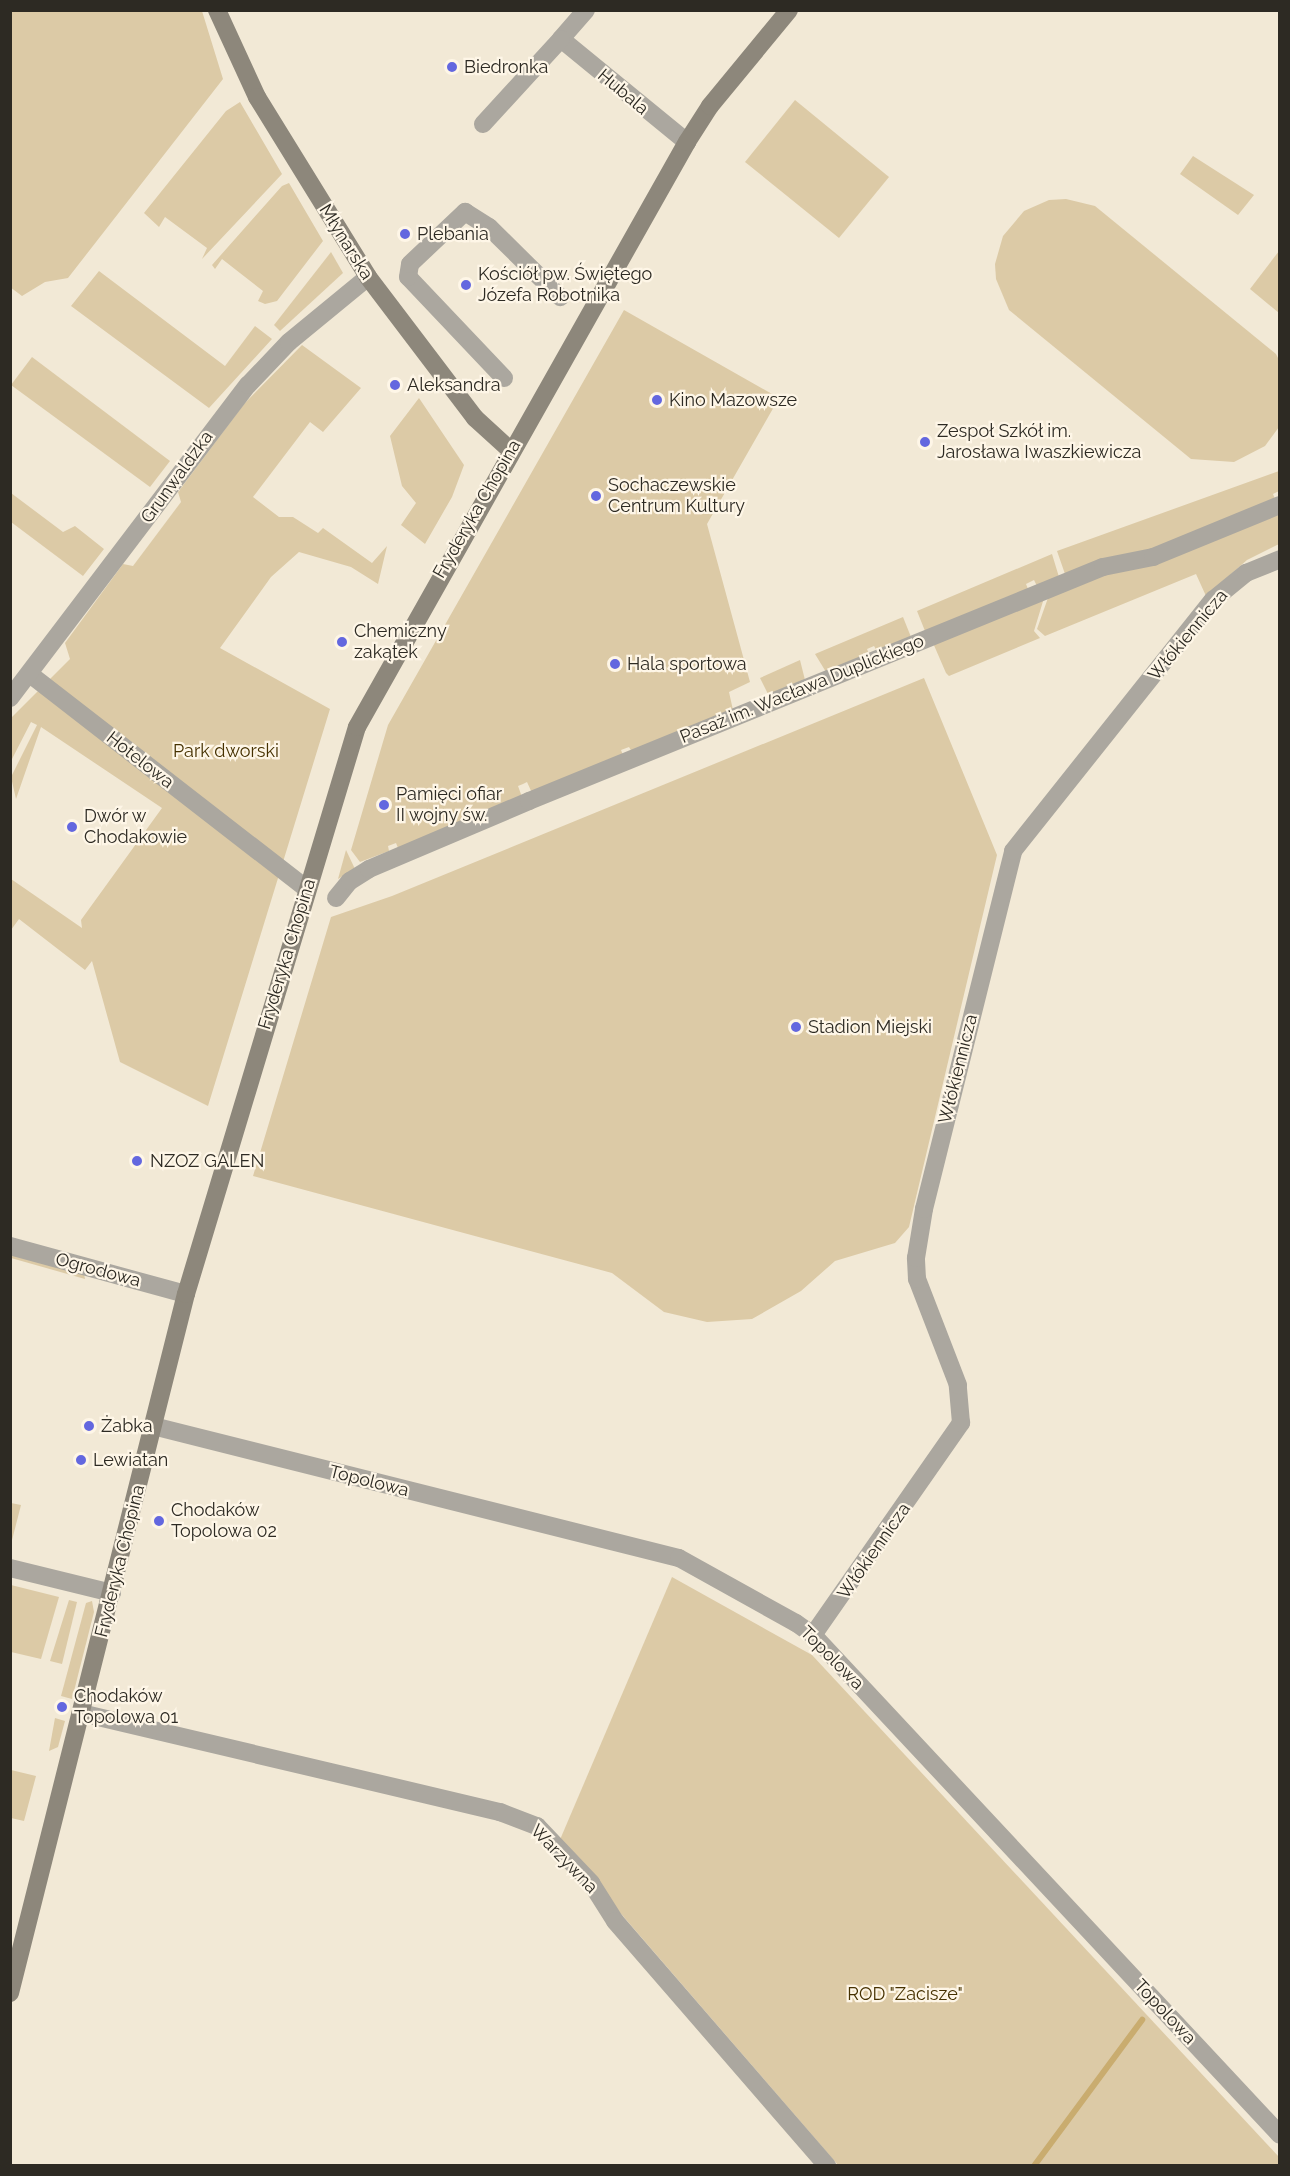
<!DOCTYPE html>
<html>
<head>
<meta charset="utf-8">
<style>
	body { margin:0 }
	#map { position:relative; width:1290px; height:2176px; overflow:hidden; background:#f2e9d6; font-family:Raleway,sans-serif }
	div>[style] { position:absolute }
	[style*='--x'] { left:calc(var(--x)*1px); top:calc(var(--y)*1px); width:calc(var(--w)*1px); rotate:calc(var(--a)*1deg) }
	.green>* { inset:0; background:#dccaa6 }
	.stream>* { height:6px; margin:-3px; padding:0 3px; transform-origin:3px; border-radius:3px; background:#c9ac6f }
	.street>* { height:18px; margin:-9px; padding:0 9px; transform-origin:9px; border-radius:9px; background:#aba79f }
	.secondary>* { height:18px; margin:-9px; padding:0 9px; transform-origin:9px; border-radius:9px; background:#8d877b }
	.dots>* { width:16px; height:16px; translate:-50% -50%; box-sizing:border-box; border:3px solid #fef6e7; border-radius:50% }
	span { translate:-50% -50%; white-space:nowrap; text-align:center; line-height:1.15; -webkit-text-stroke:4.5px #fef6e7; paint-order:stroke }
	.poi-label { font-size:18px; color:#2d2a23 }
	.left { translate:0 -50%; text-align:left }
	.street-label { font-size:18px; color:#2d2a23 }
	.park-label { font-size:18px; color:#463100 }
	.frame { position:absolute; inset:0; border:12px solid #2d2a23; pointer-events:none }
</style>
</head>
<body>
<div id="map">
	<div class="green">
		<div style="clip-path:polygon(10px 11px,202px 11px,223px 79px,68px 278px,45px 282px,22px 296px,10px 287px)"></div>
		<div style="clip-path:polygon(795px 100px,889px 177px,839px 238px,745px 162px)"></div>
		<div style="clip-path:polygon(240px 102px,282px 174px,202px 259px,207px 248px,165px 217px,159px 227px,144px 213px,226px 111px)"></div>
		<div style="clip-path:polygon(1193px 156px,1254px 195px,1238px 215px,1180px 174px)"></div>
		<div style="clip-path:polygon(289px 183px,323px 241px,277px 301px,265px 304px,258px 301px,263px 291px,222px 259px,215px 269px,212px 265px,282px 186px)"></div>
		<div style="clip-path:polygon(1066px 199px,1095px 206px,1276px 354px,1280px 362px,1279px 427px,1265px 446px,1234px 462px,1191px 459px,1009px 310px,996px 279px,995px 264px,1003px 236px,1024px 211px,1049px 200px)"></div>
		<div style="clip-path:polygon(1279px 251px,1279px 313px,1250px 289px)"></div>
		<div style="clip-path:polygon(331px 252px,343px 273px,280px 331px,274px 325px)"></div>
		<div style="clip-path:polygon(99px 271px,225px 366px,255px 326px,272px 339px,209px 408px,71px 306px)"></div>
		<div style="clip-path:polygon(624px 310px,779px 398px,707px 524px,750px 682px,729px 692px,733px 710px,632px 752px,629px 747px,621px 750px,623px 755px,532px 793px,527px 782px,523px 784px,518px 786px,522px 797px,398px 848px,396px 843px,388px 846px,389px 851px,360px 862px,351px 850px,388px 725px)"></div>
		<div style="clip-path:polygon(302px 345px,361px 388px,323px 432px,310px 422px,253px 497px,279px 517px,293px 517px,318px 533px,323px 528px,372px 563px,387px 546px,378px 584px,351px 567px,299px 552px,271px 577px,220px 648px,330px 709px,208px 1106px,120px 1062px,92px 961px,85px 970px,19px 919px,11px 930px,11px 879px,82px 928px,81px 920px,162px 808px,41px 727px,16px 799px,11px 777px,37px 725px,31px 722px,11px 761px,11px 718px,70px 659px,65px 643px,123px 564px,133px 566px,181px 502px,178px 492px,244px 404px)"></div>
		<div style="clip-path:polygon(32px 357px,170px 461px,150px 487px,11px 385px)"></div>
		<div style="clip-path:polygon(419px 398px,464px 465px,452px 497px,425px 544px,401px 525px,416px 503px,402px 486px,390px 436px)"></div>
		<div style="clip-path:polygon(1279px 471px,1279px 491px,1273px 494px,1275px 499px,1150px 551px,1065px 574px,1057px 551px)"></div>
		<div style="clip-path:polygon(11px 493px,63px 532px,75px 526px,104px 549px,83px 576px,11px 522px)"></div>
		<div style="clip-path:polygon(1279px 512px,1279px 544px,1247px 560px,1206px 596px,1196px 574px,1045px 636px,1037px 629px,1049px 595px)"></div>
		<div style="clip-path:polygon(1052px 554px,1059px 577px,1037px 586px,1034px 580px,1026px 584px,1028px 589px,925px 631px,917px 611px)"></div>
		<div style="clip-path:polygon(1044px 598px,1034px 631px,1040px 638px,949px 676px,946px 673px,933px 643px)"></div>
		<div style="clip-path:polygon(903px 617px,911px 637px,877px 651px,874px 646px,867px 649px,869px 654px,826px 672px,815px 654px)"></div>
		<div style="clip-path:polygon(800px 660px,805px 680px,769px 696px,760px 678px)"></div>
		<div style="clip-path:polygon(924px 678px,997px 855px,909px 1227px,895px 1243px,835px 1261px,801px 1291px,752px 1319px,707px 1322px,664px 1312px,612px 1273px,253px 1176px,331px 917px,392px 896px)"></div>
		<div style="clip-path:polygon(346px 850px,355px 869px,338px 879px)"></div>
		<div style="clip-path:polygon(10px 1254px,84px 1274px,85px 1279px,11px 1258px)"></div>
		<div style="clip-path:polygon(11px 1503px,21px 1505px,11px 1544px,10px 1503px)"></div>
		<div style="clip-path:polygon(672px 1577px,812px 1655px,1279px 2157px,1279px 2165px,838px 2165px,559px 1842px)"></div>
		<div style="clip-path:polygon(11px 1585px,59px 1597px,41px 1659px,11px 1652px)"></div>
		<div style="clip-path:polygon(69px 1600px,77px 1602px,62px 1664px,50px 1661px)"></div>
		<div style="clip-path:polygon(92px 1601px,94px 1612px,72px 1699px,61px 1696px,86px 1603px)"></div>
		<div style="clip-path:polygon(55px 1718px,65px 1721px,58px 1747px,49px 1751px)"></div>
		<div style="clip-path:polygon(11px 1770px,36px 1776px,24px 1821px,11px 1818px)"></div>
	</div>
	<div class="stream">
		<div style="--x:1034;--y:2166;--w:182;--a:-53.5"></div>
	</div>
	<div class="street">
		<div style="--x:586;--y:10;--w:38;--a:131"></div>
		<div style="--x:561;--y:39;--w:163;--a:39.3"></div>
		<div style="--x:483;--y:124;--w:115;--a:-47.5"></div>
		<div style="--x:504;--y:378;--w:139;--a:-133.5"></div>
		<div style="--x:408;--y:277;--w:13;--a:-81"></div>
		<div style="--x:410;--y:264;--w:76;--a:-43.4"></div>
		<div style="--x:465;--y:212;--w:28;--a:32"></div>
		<div style="--x:489;--y:227;--w:100;--a:44.6"></div>
		<div style="--x:31;--y:675;--w:349;--a:37.8"></div>
		<div style="--x:10;--y:698;--w:393;--a:-52.8"></div>
		<div style="--x:248;--y:385;--w:59;--a:-46.4"></div>
		<div style="--x:289;--y:342;--w:102;--a:-39.4"></div>
		<div style="--x:336;--y:898;--w:22;--a:-51"></div>
		<div style="--x:350;--y:881;--w:22;--a:-32"></div>
		<div style="--x:369;--y:869;--w:174;--a:-23"></div>
		<div style="--x:529;--y:801;--w:620;--a:-22.18"></div>
		<div style="--x:1103;--y:567;--w:51;--a:-11.3"></div>
		<div style="--x:1153;--y:557;--w:137;--a:-22.3"></div>
		<div style="--x:10;--y:1246;--w:182;--a:15.3"></div>
		<div style="--x:153;--y:1426;--w:542;--a:14.09"></div>
		<div style="--x:679;--y:1558;--w:134;--a:29.1"></div>
		<div style="--x:796;--y:1623;--w:21;--a:35"></div>
		<div style="--x:813;--y:1635;--w:684;--a:46.95"></div>
		<div style="--x:10;--y:1568;--w:105;--a:13.8"></div>
		<div style="--x:813;--y:1635;--w:259;--a:-55.1"></div>
		<div style="--x:961;--y:1423;--w:38;--a:-95"></div>
		<div style="--x:958;--y:1385;--w:114;--a:-111.1"></div>
		<div style="--x:917;--y:1279;--w:21;--a:-93"></div>
		<div style="--x:916;--y:1258;--w:50;--a:-80.7"></div>
		<div style="--x:924;--y:1209;--w:369;--a:-76"></div>
		<div style="--x:1013;--y:851;--w:321;--a:-51.5"></div>
		<div style="--x:1213;--y:600;--w:43;--a:-39.3"></div>
		<div style="--x:1246;--y:573;--w:37;--a:-22"></div>
		<div style="--x:81;--y:1713;--w:431;--a:13.3"></div>
		<div style="--x:500;--y:1812;--w:40;--a:21"></div>
		<div style="--x:537;--y:1826;--w:79;--a:46.5"></div>
		<div style="--x:591;--y:1883;--w:45;--a:57.7"></div>
		<div style="--x:615;--y:1921;--w:324;--a:49.1"></div>
	</div>
	<div class="secondary">
		<div style="--x:217;--y:10;--w:96;--a:65.3"></div>
		<div style="--x:257;--y:97;--w:211;--a:58.3"></div>
		<div style="--x:368;--y:277;--w:177;--a:52.8"></div>
		<div style="--x:475;--y:418;--w:47;--a:42.4"></div>
		<div style="--x:10;--y:1993;--w:721;--a:-75.87"></div>
		<div style="--x:186;--y:1294;--w:592;--a:-73.22"></div>
		<div style="--x:357;--y:727;--w:672;--a:-60.57"></div>
		<div style="--x:687;--y:142;--w:43;--a:-57.4"></div>
		<div style="--x:710;--y:106;--w:124;--a:-50.5"></div>
	</div>
	<div class="dots">
		<div style="left:452px;top:67px;background:#6367df"></div>
		<div style="left:405px;top:234px;background:#6367df"></div>
		<div style="left:466px;top:285px;background:#6367df"></div>
		<div style="left:395px;top:385px;background:#6367df"></div>
		<div style="left:657px;top:400px;background:#6367df"></div>
		<div style="left:925px;top:442px;background:#6367df"></div>
		<div style="left:596px;top:496px;background:#6367df"></div>
		<div style="left:342px;top:642px;background:#6367df"></div>
		<div style="left:615px;top:664px;background:#6367df"></div>
		<div style="left:384px;top:805px;background:#6367df"></div>
		<div style="left:72px;top:827px;background:#6367df"></div>
		<div style="left:796px;top:1027px;background:#6367df"></div>
		<div style="left:137px;top:1161px;background:#6367df"></div>
		<div style="left:89px;top:1426px;background:#6367df"></div>
		<div style="left:81px;top:1460px;background:#6367df"></div>
		<div style="left:159px;top:1521px;background:#6367df"></div>
		<div style="left:62px;top:1707px;background:#6367df"></div>
	</div>
	<div class="poi-label">
		<span class="left" style="left:464px;top:67px">Biedronka</span>
		<span class="left" style="left:417px;top:234px">Plebania</span>
		<span class="left" style="left:478px;top:285px">Kościół pw. Świętego<br>Józefa Robotnika</span>
		<span class="left" style="left:407px;top:385px">Aleksandra</span>
		<span class="left" style="left:669px;top:400px">Kino Mazowsze</span>
		<span class="left" style="left:937px;top:442px">Zespoł Szkół im.<br>Jarosława Iwaszkiewicza</span>
		<span class="left" style="left:608px;top:496px">Sochaczewskie<br>Centrum Kultury</span>
		<span class="left" style="left:354px;top:642px">Chemiczny<br>zakątek</span>
		<span class="left" style="left:627px;top:664px">Hala sportowa</span>
		<span class="left" style="left:396px;top:805px">Pamięci ofiar<br>II wojny św.</span>
		<span class="left" style="left:84px;top:827px">Dwór w<br>Chodakowie</span>
		<span class="left" style="left:808px;top:1027px">Stadion Miejski</span>
		<span class="left" style="left:150px;top:1161px">NZOZ GALEN</span>
		<span class="left" style="left:101px;top:1426px">Żabka</span>
		<span class="left" style="left:93px;top:1460px">Lewiatan</span>
		<span class="left" style="left:171px;top:1521px">Chodaków<br>Topolowa 02</span>
		<span class="left" style="left:74px;top:1707px">Chodaków<br>Topolowa 01</span>
	</div>
	<div class="street-label">
		<span style="left:623px;top:92px;rotate:40deg">Hubala</span>
		<span style="left:346px;top:242px;rotate:58deg">Młynarska</span>
		<span style="left:177px;top:477px;rotate:-54deg">Grunwaldzka</span>
		<span style="left:477px;top:509px;rotate:-60deg">Fryderyka Chopina</span>
		<span style="left:1188px;top:635px;rotate:-50deg">Włókiennicza</span>
		<span style="left:802px;top:689px;rotate:-22deg">Pasaż im. Wacława Duplickiego</span>
		<span style="left:140px;top:760px;rotate:38deg">Hotelowa</span>
		<span style="left:287px;top:954px;rotate:-73deg">Fryderyka Chopina</span>
		<span style="left:958px;top:1069px;rotate:-76deg">Włókiennicza</span>
		<span style="left:98px;top:1270px;rotate:15deg">Ogrodowa</span>
		<span style="left:369px;top:1481px;rotate:14deg">Topolowa</span>
		<span style="left:874px;top:1551px;rotate:-55deg">Włókiennicza</span>
		<span style="left:120px;top:1561px;rotate:-76deg">Fryderyka Chopina</span>
		<span style="left:832px;top:1658px;rotate:45deg">Topolowa</span>
		<span style="left:564px;top:1859px;rotate:46deg">Warzywna</span>
		<span style="left:1165px;top:2012px;rotate:47deg">Topolowa</span>
	</div>
	<div class="park-label">
		<span style="left:226px;top:751px">Park dworski</span>
		<span style="left:905px;top:1994px">ROD "Zacisze"</span>
	</div>
	<div class="frame"></div>
</div>
</body>
</html>
